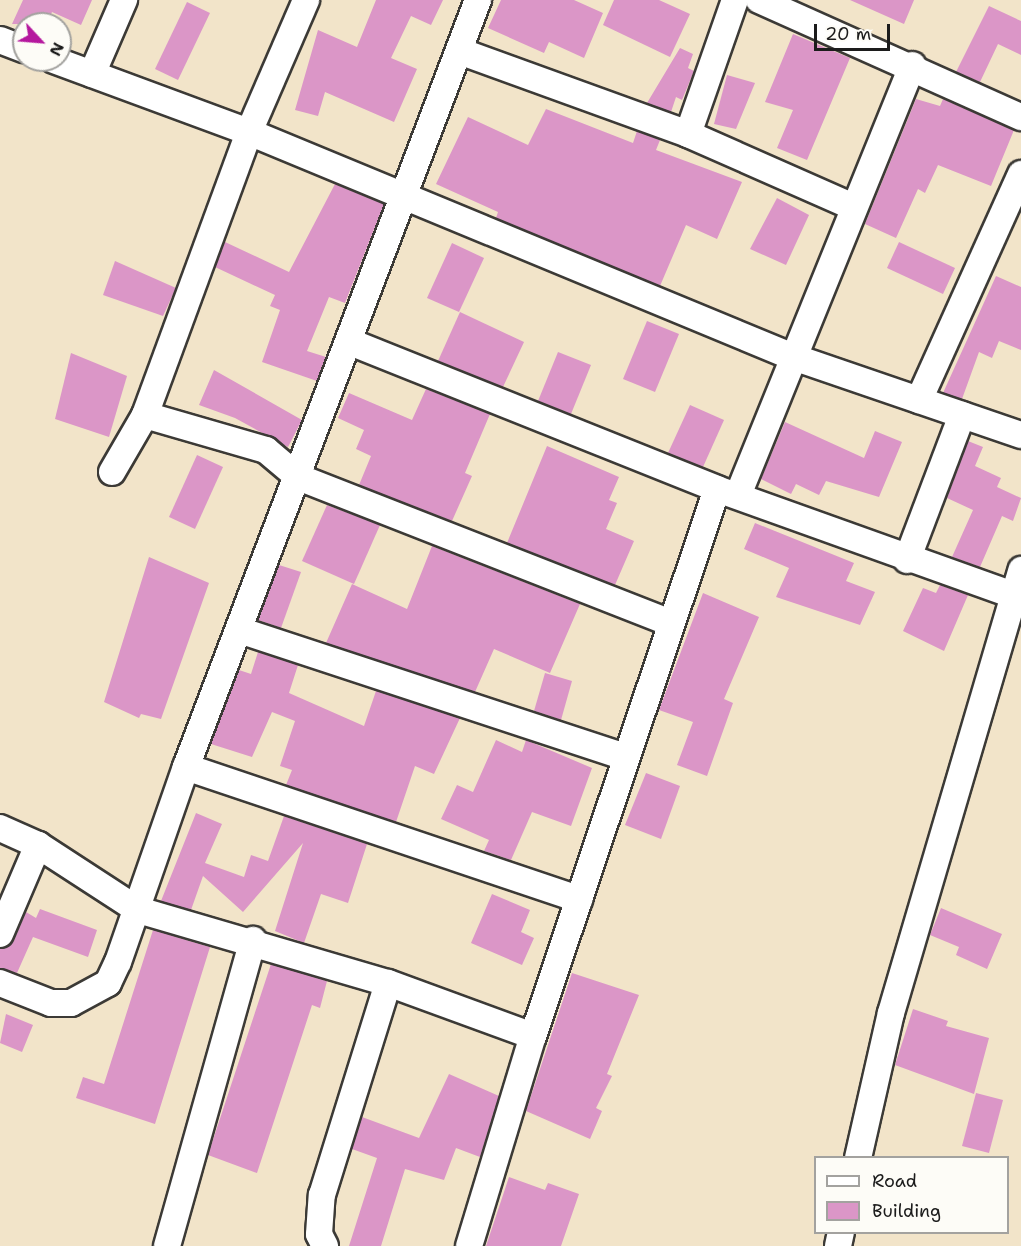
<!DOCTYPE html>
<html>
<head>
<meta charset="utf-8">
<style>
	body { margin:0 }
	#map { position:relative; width:1021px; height:1246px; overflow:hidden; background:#f2e4c9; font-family:"Shantell Sans",sans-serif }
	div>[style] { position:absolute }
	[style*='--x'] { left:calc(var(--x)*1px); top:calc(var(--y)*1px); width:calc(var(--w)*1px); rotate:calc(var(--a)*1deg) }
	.building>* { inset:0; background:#db96c7 }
	.roads { filter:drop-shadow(2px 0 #3c3a36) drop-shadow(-2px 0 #3c3a36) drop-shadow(0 2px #3c3a36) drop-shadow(0 -2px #3c3a36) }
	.street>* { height:26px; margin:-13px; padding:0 13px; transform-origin:13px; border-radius:13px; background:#fff }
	span { translate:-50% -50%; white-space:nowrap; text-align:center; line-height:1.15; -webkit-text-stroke:6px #fdfcf7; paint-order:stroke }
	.legend { position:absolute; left:814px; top:1156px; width:195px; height:78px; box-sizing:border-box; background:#fdfcf7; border:2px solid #a3a29f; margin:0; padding:8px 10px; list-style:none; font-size:18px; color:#1c1c1c }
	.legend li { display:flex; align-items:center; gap:12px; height:30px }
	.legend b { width:30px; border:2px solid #a3a29f }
	.north { position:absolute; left:12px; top:12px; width:60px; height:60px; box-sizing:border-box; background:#fdfcf7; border:2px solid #a3a29f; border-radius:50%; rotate:116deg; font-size:16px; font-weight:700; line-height:24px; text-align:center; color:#1c1c1c }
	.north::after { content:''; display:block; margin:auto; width:21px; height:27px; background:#b5179e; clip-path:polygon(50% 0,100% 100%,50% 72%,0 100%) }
	.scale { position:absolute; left:814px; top:24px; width:76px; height:27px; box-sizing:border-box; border:3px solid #1c1c1c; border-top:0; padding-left:8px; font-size:18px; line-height:21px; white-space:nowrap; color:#1c1c1c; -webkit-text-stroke:4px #fdfcf7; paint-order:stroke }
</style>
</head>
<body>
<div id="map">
	<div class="building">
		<div style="clip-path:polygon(23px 0,92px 0,81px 25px,52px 12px,47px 24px,12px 24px)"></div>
		<div style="clip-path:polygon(376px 0,443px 0,431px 25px,411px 16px,391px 58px,417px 69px,394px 122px,325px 92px,318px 116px,295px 110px,318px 30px,357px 47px)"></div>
		<div style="clip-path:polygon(501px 0,574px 0,603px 13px,584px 58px,549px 42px,544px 53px,488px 28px)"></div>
		<div style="clip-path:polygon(614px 0,659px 0,690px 14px,670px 57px,603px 25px)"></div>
		<div style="clip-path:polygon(850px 0,914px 0,904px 24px)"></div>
		<div style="clip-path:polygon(187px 2px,210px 13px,178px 80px,155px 69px)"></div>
		<div style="clip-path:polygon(989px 6px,1021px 21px,1021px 55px,998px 44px,980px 82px,956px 72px)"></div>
		<div style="clip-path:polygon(793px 34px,850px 58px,807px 160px,777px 148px,793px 110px,765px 102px)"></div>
		<div style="clip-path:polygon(680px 48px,693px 54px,688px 68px,694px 71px,682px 100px,676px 97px,671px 112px,647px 103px)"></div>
		<div style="clip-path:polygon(727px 75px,755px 83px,736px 129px,714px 124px)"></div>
		<div style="clip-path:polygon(916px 99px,940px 106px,943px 99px,1014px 130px,991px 186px,938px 165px,925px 193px,918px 189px,896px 238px,865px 224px)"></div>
		<div style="clip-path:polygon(546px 109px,633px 143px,637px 131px,660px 140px,656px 150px,742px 182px,717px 239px,686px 225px,660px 286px,496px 218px,498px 212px,436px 184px,468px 117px,528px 145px)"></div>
		<div style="clip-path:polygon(335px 184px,384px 204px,345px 303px,329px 297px,307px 351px,326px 357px,317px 381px,262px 362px,280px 310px,270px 306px,275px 295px,215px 267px,225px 242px,289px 272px)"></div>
		<div style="clip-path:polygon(777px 198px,809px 215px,786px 265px,750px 249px)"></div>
		<div style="clip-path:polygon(899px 242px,955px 268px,943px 294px,887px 268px)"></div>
		<div style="clip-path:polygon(452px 243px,484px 258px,459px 312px,427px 298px)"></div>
		<div style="clip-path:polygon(115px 261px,176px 288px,163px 316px,103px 295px)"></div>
		<div style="clip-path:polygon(996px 276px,1021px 287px,1021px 350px,999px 341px,992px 358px,979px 352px,962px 399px,943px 393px)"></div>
		<div style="clip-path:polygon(460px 312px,524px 342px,503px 387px,438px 361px)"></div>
		<div style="clip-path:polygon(647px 321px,679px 334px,655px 392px,623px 379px)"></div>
		<div style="clip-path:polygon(558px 352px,591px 365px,571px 414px,538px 401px)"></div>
		<div style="clip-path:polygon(71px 353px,127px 376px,109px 437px,55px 419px)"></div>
		<div style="clip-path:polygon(214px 370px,302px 420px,288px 447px,235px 418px,199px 405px)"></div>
		<div style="clip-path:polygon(426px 389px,490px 414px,465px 473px,472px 476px,452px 521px,359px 485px,371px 456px,356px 449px,364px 430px,338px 418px,349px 393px,412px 420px)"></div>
		<div style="clip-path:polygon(690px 405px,724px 420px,703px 467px,668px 453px)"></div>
		<div style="clip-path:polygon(785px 422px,864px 458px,875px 431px,902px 442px,879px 497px,826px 481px,819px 495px,796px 484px,791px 494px,761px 479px)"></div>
		<div style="clip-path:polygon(968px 441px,983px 447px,975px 466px,1001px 478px,997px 487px,1021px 498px,1013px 521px,1002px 516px,980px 567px,952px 557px,973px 510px,947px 498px)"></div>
		<div style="clip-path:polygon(547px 446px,619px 477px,609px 500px,617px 503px,606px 529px,634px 541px,615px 585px,507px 543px)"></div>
		<div style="clip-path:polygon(197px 455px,223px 467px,195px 529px,169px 517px)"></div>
		<div style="clip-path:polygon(327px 505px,380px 525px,354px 584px,302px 561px)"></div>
		<div style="clip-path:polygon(755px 523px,854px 563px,846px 581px,875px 592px,860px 625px,776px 597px,789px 568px,744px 549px)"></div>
		<div style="clip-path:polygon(432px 546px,580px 604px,550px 673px,494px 649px,475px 692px,326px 643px,352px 584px,407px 609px)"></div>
		<div style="clip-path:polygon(149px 557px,209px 583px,161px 719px,141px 714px,139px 718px,104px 702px)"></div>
		<div style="clip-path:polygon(279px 565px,301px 572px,281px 628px,258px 620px)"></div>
		<div style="clip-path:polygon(940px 585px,968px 595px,944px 651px,903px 631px,923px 588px,936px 593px)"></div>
		<div style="clip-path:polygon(703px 593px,759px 617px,724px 699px,733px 703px,707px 776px,677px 765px,693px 722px,659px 710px)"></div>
		<div style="clip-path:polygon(258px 652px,298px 665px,289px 693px,364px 726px,376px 691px,460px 718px,434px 774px,415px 766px,396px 822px,286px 785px,292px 770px,280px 766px,295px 721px,272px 712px,252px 757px,211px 744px,239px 670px,251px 674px)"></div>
		<div style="clip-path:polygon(545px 673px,572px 681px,561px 720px,534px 711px)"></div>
		<div style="clip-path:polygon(496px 740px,522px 752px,526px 740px,592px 768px,571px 826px,532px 812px,511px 860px,484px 851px,489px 840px,441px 819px,457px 785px,473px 792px)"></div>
		<div style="clip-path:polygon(646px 773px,680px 786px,661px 839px,625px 825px)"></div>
		<div style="clip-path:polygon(196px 813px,222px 824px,205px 863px,244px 877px,251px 855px,268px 861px,284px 816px,367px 844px,348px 903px,321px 894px,304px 943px,275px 931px,303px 843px,243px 912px,203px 876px,191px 910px,161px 901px)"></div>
		<div style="clip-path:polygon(492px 894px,530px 910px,521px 932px,534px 938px,522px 965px,471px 943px)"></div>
		<div style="clip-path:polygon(941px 908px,1002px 934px,987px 969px,956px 955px,959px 947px,930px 935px)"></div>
		<div style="clip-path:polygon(40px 909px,97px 930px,88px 957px,33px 937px,17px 973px,0 968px,0 949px,14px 940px,26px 912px,36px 918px)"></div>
		<div style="clip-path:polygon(153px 930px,210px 947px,155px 1124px,76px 1098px,83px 1077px,104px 1084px)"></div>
		<div style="clip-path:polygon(271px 964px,327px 981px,320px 1008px,312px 1005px,257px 1173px,208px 1155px)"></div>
		<div style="clip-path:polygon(572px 973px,639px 995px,607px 1074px,612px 1076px,596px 1108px,602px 1111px,590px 1139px,526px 1111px)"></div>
		<div style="clip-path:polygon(913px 1009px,948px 1021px,946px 1026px,989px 1038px,974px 1094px,895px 1065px)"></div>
		<div style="clip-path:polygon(6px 1014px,33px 1025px,22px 1052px,0 1043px)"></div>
		<div style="clip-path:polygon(449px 1074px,499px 1096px,480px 1157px,456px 1148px,444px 1180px,405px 1169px,381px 1246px,349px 1246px,377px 1158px,352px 1149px,362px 1117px,419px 1138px)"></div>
		<div style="clip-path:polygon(976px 1093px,1003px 1100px,989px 1153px,962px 1146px)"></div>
		<div style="clip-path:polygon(509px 1177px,545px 1190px,548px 1183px,579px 1194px,561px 1246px,486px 1246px)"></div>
	</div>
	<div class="roads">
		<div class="street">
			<div style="--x:759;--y:0;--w:287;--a:24.1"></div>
			<div style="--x:0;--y:40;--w:26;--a:21"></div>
			<div style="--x:459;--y:51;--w:244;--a:19.9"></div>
			<div style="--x:688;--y:134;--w:178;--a:23.8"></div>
			<div style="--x:54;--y:60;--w:208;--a:20.3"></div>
			<div style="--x:249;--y:132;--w:589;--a:22.47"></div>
			<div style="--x:793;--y:357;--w:241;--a:18.9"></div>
			<div style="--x:92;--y:74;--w:81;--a:-66.6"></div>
			<div style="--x:688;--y:134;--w:142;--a:-70.7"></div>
			<div style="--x:350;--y:342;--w:395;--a:21.8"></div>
			<div style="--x:919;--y:400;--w:248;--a:-65.7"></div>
			<div style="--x:145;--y:415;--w:126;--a:16.1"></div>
			<div style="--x:266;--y:450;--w:42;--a:40.2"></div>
			<div style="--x:298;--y:477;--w:400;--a:21.4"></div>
			<div style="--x:112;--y:472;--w:66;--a:-59.9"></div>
			<div style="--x:145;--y:415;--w:302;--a:-69.8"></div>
			<div style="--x:249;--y:132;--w:144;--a:-66.6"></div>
			<div style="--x:738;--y:495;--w:464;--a:-67.9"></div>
			<div style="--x:907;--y:560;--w:155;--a:-69.2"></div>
			<div style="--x:239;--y:630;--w:407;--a:18.2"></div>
			<div style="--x:186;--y:767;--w:415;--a:18.6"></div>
			<div style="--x:0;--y:828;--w:42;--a:24.1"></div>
			<div style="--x:38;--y:845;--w:119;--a:33"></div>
			<div style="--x:138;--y:910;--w:260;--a:16.3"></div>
			<div style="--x:388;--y:983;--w:154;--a:20.1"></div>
			<div style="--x:533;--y:1036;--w:577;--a:-71.41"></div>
			<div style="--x:717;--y:489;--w:323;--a:19.7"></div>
			<div style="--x:0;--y:934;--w:97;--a:-66.9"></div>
			<div style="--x:0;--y:983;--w:55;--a:21.4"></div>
			<div style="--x:51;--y:1003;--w:20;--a:0"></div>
			<div style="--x:71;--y:1003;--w:42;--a:-28.4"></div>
			<div style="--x:108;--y:983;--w:23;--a:-65"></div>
			<div style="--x:118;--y:962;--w:207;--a:-70.8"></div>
			<div style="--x:186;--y:767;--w:821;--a:-69.16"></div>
			<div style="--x:858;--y:1158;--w:149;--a:-77.2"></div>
			<div style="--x:891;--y:1013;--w:462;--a:-73.6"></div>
			<div style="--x:167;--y:1246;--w:318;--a:-74.3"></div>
			<div style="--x:325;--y:1246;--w:13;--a:-117"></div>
			<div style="--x:319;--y:1234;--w:39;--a:-86"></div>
			<div style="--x:322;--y:1195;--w:222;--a:-72.7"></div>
			<div style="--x:469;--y:1246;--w:220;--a:-73.1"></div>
			<div style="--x:838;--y:1246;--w:14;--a:-78"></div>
		</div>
	</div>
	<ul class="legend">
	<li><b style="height:8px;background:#fff"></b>Road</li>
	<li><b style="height:16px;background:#db96c7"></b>Building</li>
	</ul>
	<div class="north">N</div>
	<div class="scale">20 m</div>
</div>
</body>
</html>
